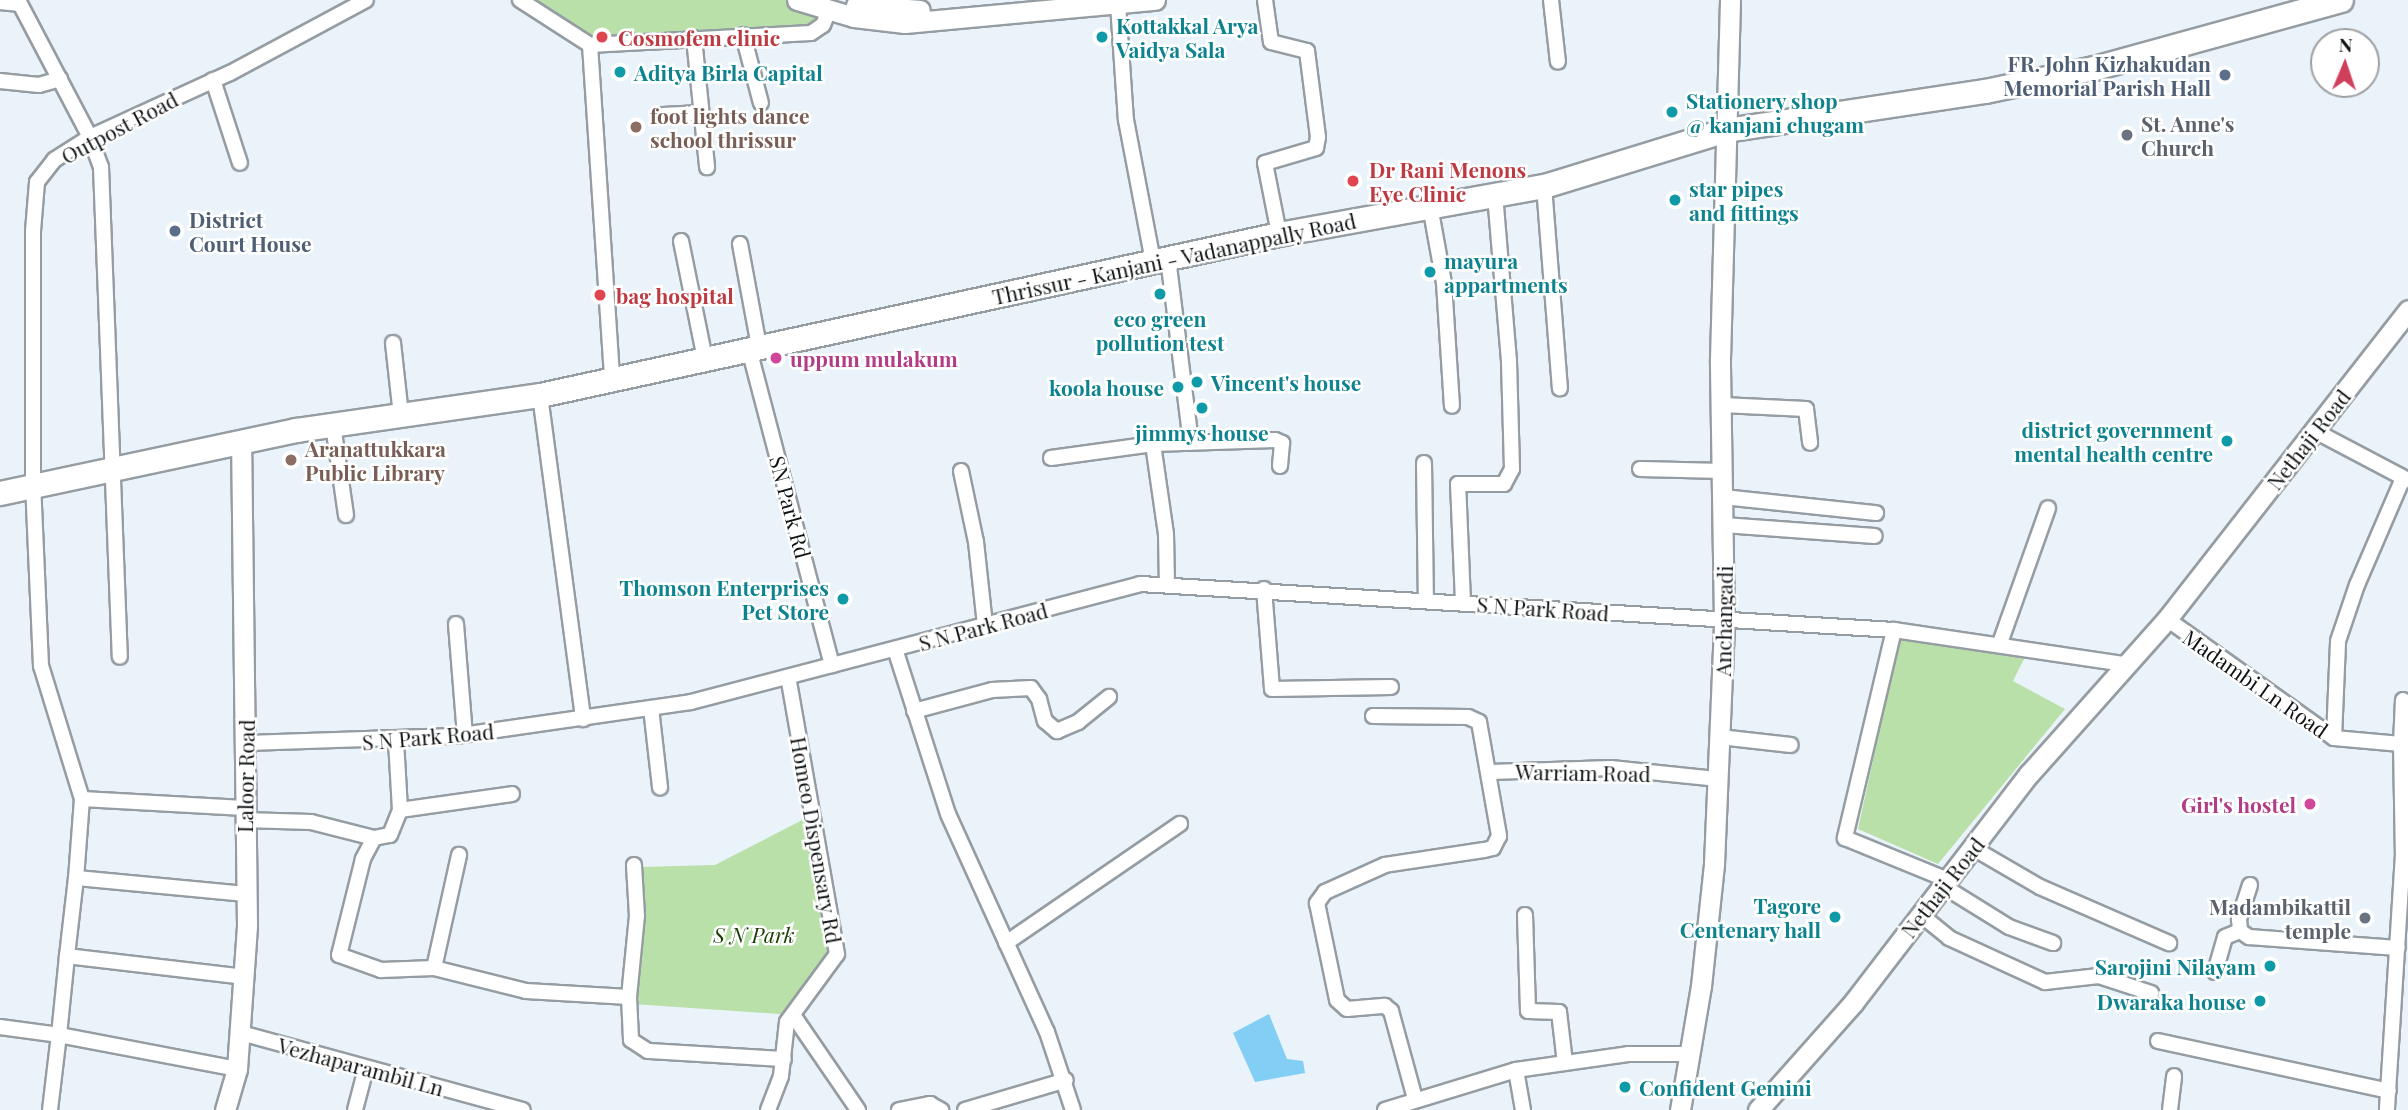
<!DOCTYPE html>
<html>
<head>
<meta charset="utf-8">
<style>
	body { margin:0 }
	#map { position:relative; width:2408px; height:1110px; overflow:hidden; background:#eaf3f9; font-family:"Playfair Display",serif }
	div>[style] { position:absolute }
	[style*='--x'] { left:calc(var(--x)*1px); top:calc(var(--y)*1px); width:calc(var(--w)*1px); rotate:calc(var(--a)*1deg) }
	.green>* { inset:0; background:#b9e0a9 }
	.water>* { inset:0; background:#83cef5 }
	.roads { filter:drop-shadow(2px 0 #959da3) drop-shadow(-2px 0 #959da3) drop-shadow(0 2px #959da3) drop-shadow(0 -2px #959da3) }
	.street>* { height:14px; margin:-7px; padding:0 7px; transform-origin:7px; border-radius:7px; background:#fff }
	.secondary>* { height:19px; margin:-9.5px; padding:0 9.5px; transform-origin:9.5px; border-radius:9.5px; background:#fff }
	.primary>* { height:23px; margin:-11.5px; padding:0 11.5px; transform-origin:11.5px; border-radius:11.5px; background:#fff }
	.dots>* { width:19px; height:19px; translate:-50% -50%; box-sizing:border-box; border:4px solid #fff; border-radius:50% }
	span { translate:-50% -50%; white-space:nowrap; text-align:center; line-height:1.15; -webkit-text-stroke:5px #fff; paint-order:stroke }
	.culture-label { font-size:21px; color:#0d838f; font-weight:700 }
	.left { translate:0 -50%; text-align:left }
	.right { translate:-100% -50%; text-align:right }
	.health-label { font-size:21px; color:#be3a42; font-weight:700 }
	.service-label { font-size:21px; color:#4e5e75; font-weight:700 }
	.education-label { font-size:21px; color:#785e54; font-weight:700 }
	.worship-label { font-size:21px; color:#5b616d; font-weight:700 }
	.street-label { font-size:21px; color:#0f1214 }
	.hotel-label { font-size:21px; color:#b23c85; font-weight:700 }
	.park-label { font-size:21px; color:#183e00; font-style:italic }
	.north { position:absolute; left:2310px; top:28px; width:70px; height:70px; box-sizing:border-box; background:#fff; border:2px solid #9fa0a1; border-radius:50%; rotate:2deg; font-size:19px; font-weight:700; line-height:28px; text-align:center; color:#0f1214 }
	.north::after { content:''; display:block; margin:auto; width:24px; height:32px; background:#d0405c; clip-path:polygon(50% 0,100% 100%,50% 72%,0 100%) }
</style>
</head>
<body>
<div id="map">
	<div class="green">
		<div style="clip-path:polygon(520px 0,794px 0,828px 11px,822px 25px,590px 44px)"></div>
		<div style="clip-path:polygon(1900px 636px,2027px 653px,2013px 681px,2065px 709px,1938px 864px,1858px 829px)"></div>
		<div style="clip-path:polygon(814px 814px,837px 954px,793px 1015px,633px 1004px,642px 867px,715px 865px)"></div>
	</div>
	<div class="water">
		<div style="clip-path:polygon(1269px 1014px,1287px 1059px,1303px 1061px,1305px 1073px,1255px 1082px,1233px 1033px)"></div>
	</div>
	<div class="roads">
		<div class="street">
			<div style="--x:18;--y:0;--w:155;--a:62.3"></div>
			<div style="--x:90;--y:137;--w:32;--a:70"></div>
			<div style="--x:101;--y:167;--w:490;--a:87.8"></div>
			<div style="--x:520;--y:0;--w:83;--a:32.7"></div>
			<div style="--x:590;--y:45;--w:334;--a:86.2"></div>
			<div style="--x:1265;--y:0;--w:42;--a:81.9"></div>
			<div style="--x:1271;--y:42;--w:37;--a:14"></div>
			<div style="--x:1307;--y:51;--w:87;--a:82.7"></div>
			<div style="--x:1318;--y:137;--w:11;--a:100"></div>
			<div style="--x:1316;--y:148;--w:53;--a:163.6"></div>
			<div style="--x:1265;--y:163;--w:72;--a:78.8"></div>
			<div style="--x:1551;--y:0;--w:62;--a:83.6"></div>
			<div style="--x:0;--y:2;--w:20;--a:6"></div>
			<div style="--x:1118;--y:4;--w:116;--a:86.1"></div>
			<div style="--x:1126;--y:120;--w:145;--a:79.2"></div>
			<div style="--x:743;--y:35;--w:70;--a:75.2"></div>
			<div style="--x:694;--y:38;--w:130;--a:84.2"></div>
			<div style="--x:590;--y:45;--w:221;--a:-3.1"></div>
			<div style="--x:811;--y:33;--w:14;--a:-34"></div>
			<div style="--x:823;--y:25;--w:16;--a:-68"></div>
			<div style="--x:213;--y:80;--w:87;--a:72"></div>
			<div style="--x:0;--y:81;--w:39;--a:6"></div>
			<div style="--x:39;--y:85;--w:22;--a:-16"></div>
			<div style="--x:663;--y:115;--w:38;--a:-3"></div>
			<div style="--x:1544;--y:186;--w:203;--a:85.5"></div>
			<div style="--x:1430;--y:206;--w:78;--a:79.7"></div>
			<div style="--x:1444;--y:283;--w:123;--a:86.3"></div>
			<div style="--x:681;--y:241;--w:120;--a:78.5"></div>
			<div style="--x:740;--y:244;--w:105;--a:79.5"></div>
			<div style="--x:1168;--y:258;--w:186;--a:82.9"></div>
			<div style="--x:393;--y:343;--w:73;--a:83.7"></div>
			<div style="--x:749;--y:349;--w:327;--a:75.3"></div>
			<div style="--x:540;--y:395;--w:327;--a:82.4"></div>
			<div style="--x:1722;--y:405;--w:84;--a:2.7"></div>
			<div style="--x:1806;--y:409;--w:34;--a:83"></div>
			<div style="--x:333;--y:425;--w:91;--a:81.8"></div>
			<div style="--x:2315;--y:431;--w:105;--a:27.8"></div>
			<div style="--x:1153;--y:444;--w:91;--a:81.8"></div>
			<div style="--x:1166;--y:534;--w:50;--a:88.9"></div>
			<div style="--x:1051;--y:458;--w:103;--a:-7.8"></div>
			<div style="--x:1153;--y:444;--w:122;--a:-1.9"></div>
			<div style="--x:1275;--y:440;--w:8;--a:23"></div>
			<div style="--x:1282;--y:443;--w:23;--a:95"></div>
			<div style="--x:1424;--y:463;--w:136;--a:89.2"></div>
			<div style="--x:1640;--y:469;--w:83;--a:1.4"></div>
			<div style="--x:961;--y:471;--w:73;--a:78.1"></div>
			<div style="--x:976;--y:542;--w:83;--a:83.8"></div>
			<div style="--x:1723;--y:497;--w:154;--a:6"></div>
			<div style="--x:1724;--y:525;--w:151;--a:4.2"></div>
			<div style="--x:1264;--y:589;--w:100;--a:85.4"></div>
			<div style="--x:1272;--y:689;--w:119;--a:-1"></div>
			<div style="--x:1463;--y:602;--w:118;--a:-92.4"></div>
			<div style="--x:1458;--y:484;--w:46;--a:0"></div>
			<div style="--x:1504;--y:484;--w:17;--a:-62"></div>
			<div style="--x:1512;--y:469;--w:108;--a:-91.6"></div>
			<div style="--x:1509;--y:361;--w:167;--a:-94.8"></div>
			<div style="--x:2167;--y:619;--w:205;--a:35.5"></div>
			<div style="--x:2334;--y:738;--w:67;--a:5.1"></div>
			<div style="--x:2401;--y:744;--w:110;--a:89"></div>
			<div style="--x:2403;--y:854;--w:256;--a:93.6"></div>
			<div style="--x:456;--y:624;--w:111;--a:85.4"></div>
			<div style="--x:1894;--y:630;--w:214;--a:103.3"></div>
			<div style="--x:1845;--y:838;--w:111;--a:22.2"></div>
			<div style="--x:2000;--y:643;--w:143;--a:-70.4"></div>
			<div style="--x:895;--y:649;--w:173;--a:72.2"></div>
			<div style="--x:948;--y:814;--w:239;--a:65.6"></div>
			<div style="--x:1047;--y:1032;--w:82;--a:71.6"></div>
			<div style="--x:651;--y:708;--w:80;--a:83.5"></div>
			<div style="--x:914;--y:711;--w:81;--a:-15.1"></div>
			<div style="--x:992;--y:690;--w:39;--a:-3"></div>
			<div style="--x:1031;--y:688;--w:14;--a:54"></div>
			<div style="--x:1039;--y:699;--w:23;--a:75"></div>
			<div style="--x:1045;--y:721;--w:16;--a:40"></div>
			<div style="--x:1057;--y:731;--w:23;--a:-23"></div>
			<div style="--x:1078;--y:722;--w:40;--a:-39"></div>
			<div style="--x:1373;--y:716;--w:95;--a:0.6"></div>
			<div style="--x:1468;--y:717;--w:12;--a:24"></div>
			<div style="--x:1479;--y:722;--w:116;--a:80"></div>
			<div style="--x:1499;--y:836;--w:13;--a:117"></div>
			<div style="--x:1493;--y:848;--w:9;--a:167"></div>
			<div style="--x:1484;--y:850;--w:100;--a:171.4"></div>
			<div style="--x:1385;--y:865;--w:66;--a:155.8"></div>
			<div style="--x:1325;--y:892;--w:14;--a:126"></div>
			<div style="--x:1317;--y:903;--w:99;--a:78.3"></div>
			<div style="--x:1337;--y:1000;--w:13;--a:42"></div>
			<div style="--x:1347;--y:1009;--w:38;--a:-5"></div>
			<div style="--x:1385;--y:1006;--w:8;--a:40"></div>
			<div style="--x:1391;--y:1011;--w:91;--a:74.7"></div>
			<div style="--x:1720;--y:737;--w:71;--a:6.4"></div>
			<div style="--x:2334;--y:738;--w:97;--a:-87.6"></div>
			<div style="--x:2338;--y:641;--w:59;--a:-71.3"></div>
			<div style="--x:2357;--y:585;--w:116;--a:-66.7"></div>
			<div style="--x:247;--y:743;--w:208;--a:-1.9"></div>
			<div style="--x:455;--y:736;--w:238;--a:-8.2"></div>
			<div style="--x:691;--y:702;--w:464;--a:-14.7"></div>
			<div style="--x:1140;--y:584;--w:755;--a:3.49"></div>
			<div style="--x:1894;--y:630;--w:233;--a:8.4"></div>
			<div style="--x:2401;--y:744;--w:44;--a:-87.4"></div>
			<div style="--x:1490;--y:772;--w:121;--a:-1.9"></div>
			<div style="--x:1611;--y:768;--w:108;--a:5.9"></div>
			<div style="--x:82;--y:799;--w:139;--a:-107.1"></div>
			<div style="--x:41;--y:666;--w:181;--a:-92.5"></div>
			<div style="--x:33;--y:485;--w:254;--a:-90"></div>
			<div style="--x:33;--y:231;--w:49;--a:-85.3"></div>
			<div style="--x:37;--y:182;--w:28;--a:-52"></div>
			<div style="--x:54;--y:160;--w:43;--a:-32.6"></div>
			<div style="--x:90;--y:137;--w:154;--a:-24.6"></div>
			<div style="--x:230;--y:73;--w:154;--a:-28.2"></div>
			<div style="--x:244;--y:808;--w:162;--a:-176.8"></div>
			<div style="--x:82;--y:799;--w:79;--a:94.3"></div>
			<div style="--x:76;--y:878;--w:169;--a:5.4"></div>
			<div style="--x:400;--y:810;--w:113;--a:-8.1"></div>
			<div style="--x:244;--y:820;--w:67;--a:1.7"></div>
			<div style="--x:311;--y:822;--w:65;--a:14.3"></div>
			<div style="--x:374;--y:838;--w:16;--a:-11"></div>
			<div style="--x:390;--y:835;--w:27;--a:-68"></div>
			<div style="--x:400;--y:810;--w:69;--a:-93.3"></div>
			<div style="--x:374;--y:838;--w:24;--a:118"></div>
			<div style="--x:363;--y:859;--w:99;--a:104"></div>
			<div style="--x:339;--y:955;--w:45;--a:19.7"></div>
			<div style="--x:381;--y:970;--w:53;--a:-2.2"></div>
			<div style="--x:434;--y:968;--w:95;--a:14"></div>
			<div style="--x:526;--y:991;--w:103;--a:3.3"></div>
			<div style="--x:629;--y:997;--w:81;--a:-84.4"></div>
			<div style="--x:637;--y:916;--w:51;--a:-93.4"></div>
			<div style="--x:1973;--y:848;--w:78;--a:30.2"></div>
			<div style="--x:2040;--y:887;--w:141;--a:23.5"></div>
			<div style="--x:76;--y:878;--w:79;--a:96.6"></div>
			<div style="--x:67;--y:956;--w:179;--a:6.7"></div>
			<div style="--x:2250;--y:885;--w:36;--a:108"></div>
			<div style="--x:2239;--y:919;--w:12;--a:85"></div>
			<div style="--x:2240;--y:931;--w:11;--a:34"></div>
			<div style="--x:2249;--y:937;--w:149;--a:4.2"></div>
			<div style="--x:1943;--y:886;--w:78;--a:31.8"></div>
			<div style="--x:2009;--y:927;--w:47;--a:20"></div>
			<div style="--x:1525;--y:915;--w:96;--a:88.2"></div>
			<div style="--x:1528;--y:1011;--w:31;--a:2"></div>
			<div style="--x:1559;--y:1012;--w:51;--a:83.3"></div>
			<div style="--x:1921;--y:915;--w:36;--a:39"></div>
			<div style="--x:1949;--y:938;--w:106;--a:24.6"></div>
			<div style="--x:2045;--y:982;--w:54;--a:-6.3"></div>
			<div style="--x:2099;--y:976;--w:55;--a:18.1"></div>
			<div style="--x:1006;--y:943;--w:211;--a:-34.4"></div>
			<div style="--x:434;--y:968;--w:116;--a:-77.5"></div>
			<div style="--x:2215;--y:972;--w:36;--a:-74"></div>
			<div style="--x:2225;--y:937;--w:16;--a:-22"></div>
			<div style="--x:629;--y:997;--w:43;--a:87.3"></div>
			<div style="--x:631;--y:1040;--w:20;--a:33"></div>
			<div style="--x:648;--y:1051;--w:136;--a:3.4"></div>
			<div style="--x:793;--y:1015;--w:115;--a:55.6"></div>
			<div style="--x:0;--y:1027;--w:60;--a:7.7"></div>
			<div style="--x:59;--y:1035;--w:79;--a:-84.2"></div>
			<div style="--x:241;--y:1033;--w:292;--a:15.3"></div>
			<div style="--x:2158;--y:1041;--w:236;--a:12.2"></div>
			<div style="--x:1516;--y:1070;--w:41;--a:80.1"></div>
			<div style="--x:50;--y:1110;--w:76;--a:-83.2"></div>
			<div style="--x:59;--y:1035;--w:181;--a:10.8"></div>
			<div style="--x:355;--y:1110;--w:43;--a:-75.3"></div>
			<div style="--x:768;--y:1110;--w:36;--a:-69"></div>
			<div style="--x:781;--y:1076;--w:54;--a:-83.7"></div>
			<div style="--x:787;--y:1022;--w:84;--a:-53.7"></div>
			<div style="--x:837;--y:954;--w:281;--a:-100"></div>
			<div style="--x:899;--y:1110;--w:32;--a:-11"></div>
			<div style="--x:930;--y:1104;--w:13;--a:29"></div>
			<div style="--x:965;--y:1110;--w:105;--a:-16.5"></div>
			<div style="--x:1385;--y:1110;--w:137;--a:-17"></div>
			<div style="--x:1516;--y:1070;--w:113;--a:-8.1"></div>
			<div style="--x:1628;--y:1054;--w:61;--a:0"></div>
			<div style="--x:2170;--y:1110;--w:34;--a:-83"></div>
		</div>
		<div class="secondary">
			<div style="--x:797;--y:0;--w:59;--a:16.6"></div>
			<div style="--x:854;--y:17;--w:51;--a:6.7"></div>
			<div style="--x:905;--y:23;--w:251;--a:-5.3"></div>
			<div style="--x:856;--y:5;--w:64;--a:4.5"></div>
			<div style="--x:225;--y:1110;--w:43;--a:-73.7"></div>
			<div style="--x:237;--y:1069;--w:144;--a:-86"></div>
			<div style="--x:247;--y:925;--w:485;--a:-90.7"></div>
			<div style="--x:1680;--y:1110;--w:126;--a:-80.4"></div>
			<div style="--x:1701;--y:986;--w:123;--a:-83.9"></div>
			<div style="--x:1714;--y:864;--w:243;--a:-87.6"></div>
			<div style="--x:1724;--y:621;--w:262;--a:-90.9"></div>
			<div style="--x:1720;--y:359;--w:359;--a:-88.4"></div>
			<div style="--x:1758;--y:1110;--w:143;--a:-48.4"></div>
			<div style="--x:1853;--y:1003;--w:289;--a:-52.5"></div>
			<div style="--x:2029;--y:774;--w:208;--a:-48.3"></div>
			<div style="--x:2167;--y:619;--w:392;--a:-52"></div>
		</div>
		<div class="primary">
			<div style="--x:0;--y:493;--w:303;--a:-12"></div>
			<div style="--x:296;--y:430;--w:246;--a:-8.2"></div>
			<div style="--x:540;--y:395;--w:756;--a:-12.29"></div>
			<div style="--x:1279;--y:234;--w:269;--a:-10.3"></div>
			<div style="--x:1544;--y:186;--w:190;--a:-17.1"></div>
			<div style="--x:1726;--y:130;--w:262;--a:-8.6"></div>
			<div style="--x:1985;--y:91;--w:111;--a:-11.9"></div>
			<div style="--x:2094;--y:68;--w:256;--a:-15.4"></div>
		</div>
	</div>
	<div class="dots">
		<div style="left:602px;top:37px;background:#e0444e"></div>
		<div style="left:1102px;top:37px;background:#0f9aa8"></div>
		<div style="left:620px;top:72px;background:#0f9aa8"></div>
		<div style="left:2225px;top:75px;background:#5c6f8a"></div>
		<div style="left:1672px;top:112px;background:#0f9aa8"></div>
		<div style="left:636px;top:127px;background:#8d6e63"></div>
		<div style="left:2127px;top:135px;background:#6b7280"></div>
		<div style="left:1353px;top:181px;background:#e0444e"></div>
		<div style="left:1675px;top:200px;background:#0f9aa8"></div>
		<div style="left:175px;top:231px;background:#5c6f8a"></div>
		<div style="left:1430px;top:272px;background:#0f9aa8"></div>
		<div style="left:1160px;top:294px;background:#0f9aa8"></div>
		<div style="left:600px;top:295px;background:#e0444e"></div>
		<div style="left:776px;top:358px;background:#d1479c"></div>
		<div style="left:1197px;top:382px;background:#0f9aa8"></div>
		<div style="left:1178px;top:387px;background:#0f9aa8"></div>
		<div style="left:1202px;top:408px;background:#0f9aa8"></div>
		<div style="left:2227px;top:441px;background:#0f9aa8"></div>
		<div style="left:291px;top:460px;background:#8d6e63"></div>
		<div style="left:843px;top:599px;background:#0f9aa8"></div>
		<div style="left:2310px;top:804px;background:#d1479c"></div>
		<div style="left:1835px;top:917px;background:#0f9aa8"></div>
		<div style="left:2365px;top:918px;background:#6b7280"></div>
		<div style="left:2270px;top:966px;background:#0f9aa8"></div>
		<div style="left:2260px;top:1001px;background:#0f9aa8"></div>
		<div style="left:1625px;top:1087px;background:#0f9aa8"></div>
	</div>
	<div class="culture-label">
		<span class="left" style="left:1116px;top:37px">Kottakkal Arya<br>Vaidya Sala</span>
		<span class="left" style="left:634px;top:72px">Aditya Birla Capital</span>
		<span class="left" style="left:1686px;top:112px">Stationery shop<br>@ kanjani chugam</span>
		<span class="left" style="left:1689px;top:200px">star pipes<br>and fittings</span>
		<span class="left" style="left:1444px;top:272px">mayura<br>appartments</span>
		<span style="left:1160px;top:330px">eco green<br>pollution test</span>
		<span class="left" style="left:1211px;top:382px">Vincent's house</span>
		<span class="right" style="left:1164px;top:387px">koola house</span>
		<span class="right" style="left:2213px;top:441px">district government<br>mental health centre</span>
		<span style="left:1202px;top:432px">jimmys house</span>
		<span class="right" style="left:829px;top:599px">Thomson Enterprises<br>Pet Store</span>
		<span class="right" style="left:1821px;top:917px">Tagore<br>Centenary hall</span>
		<span class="right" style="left:2256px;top:966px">Sarojini Nilayam</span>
		<span class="right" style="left:2246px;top:1001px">Dwaraka house</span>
		<span class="left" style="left:1639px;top:1087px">Confident Gemini</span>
	</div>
	<div class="health-label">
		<span class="left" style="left:618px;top:37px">Cosmofem clinic</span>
		<span class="left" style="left:1369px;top:181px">Dr Rani Menons<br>Eye Clinic</span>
		<span class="left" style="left:616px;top:295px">bag hospital</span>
	</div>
	<div class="service-label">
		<span class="right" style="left:2211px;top:75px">FR. John Kizhakudan<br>Memorial Parish Hall</span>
		<span class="left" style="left:189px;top:231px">District<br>Court House</span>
	</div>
	<div class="education-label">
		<span class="left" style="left:650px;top:127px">foot lights dance<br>school thrissur</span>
		<span class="left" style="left:305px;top:460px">Aranattukkara<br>Public Library</span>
	</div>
	<div class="worship-label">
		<span class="left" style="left:2141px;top:135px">St. Anne's<br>Church</span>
		<span class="right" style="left:2351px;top:918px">Madambikattil<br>temple</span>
	</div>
	<div class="street-label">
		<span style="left:119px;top:127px;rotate:-28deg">Outpost Road</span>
		<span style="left:1174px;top:258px;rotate:-12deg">Thrissur - Kanjani - Vadanappally Road</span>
		<span style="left:2308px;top:439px;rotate:-52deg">Nethaji Road</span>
		<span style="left:791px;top:507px;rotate:75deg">SN Park Rd</span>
		<span style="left:1543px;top:608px;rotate:4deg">S N Park Road</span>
		<span style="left:1723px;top:621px;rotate:-89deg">Anchangadi</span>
		<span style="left:983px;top:626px;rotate:-15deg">S N Park Road</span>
		<span style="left:2256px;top:683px;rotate:35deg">Madambi Ln Road</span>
		<span style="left:428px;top:736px;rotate:-5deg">S N Park Road</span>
		<span style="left:1583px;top:772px;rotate:1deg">Warriam Road</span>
		<span style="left:245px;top:776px;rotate:-89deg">Laloor Road</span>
		<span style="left:817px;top:840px;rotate:80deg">Homeo Dispensary Rd</span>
		<span style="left:1942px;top:887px;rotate:-52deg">Nethaji Road</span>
		<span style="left:361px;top:1066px;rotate:15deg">Vezhaparambil Ln</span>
	</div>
	<div class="hotel-label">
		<span class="left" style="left:790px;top:358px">uppum mulakum</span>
		<span class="right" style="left:2296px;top:804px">Girl's hostel</span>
	</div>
	<div class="park-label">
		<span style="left:754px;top:934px">S N Park</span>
	</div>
	<div class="north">N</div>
</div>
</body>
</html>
